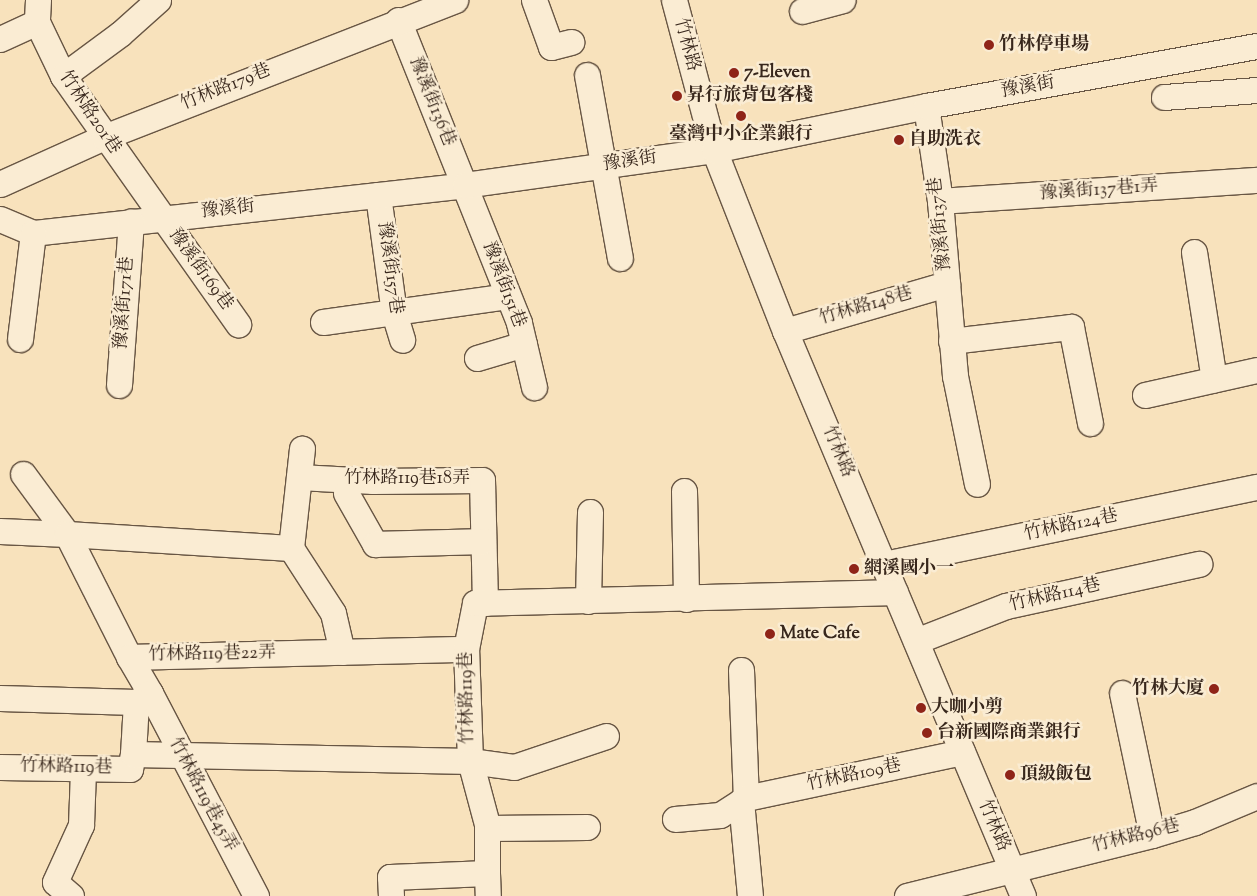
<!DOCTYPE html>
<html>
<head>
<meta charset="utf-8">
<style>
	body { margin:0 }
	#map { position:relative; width:1257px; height:896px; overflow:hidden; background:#f8e2bc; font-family:"Sorts Mill Goudy","Noto Serif TC",serif }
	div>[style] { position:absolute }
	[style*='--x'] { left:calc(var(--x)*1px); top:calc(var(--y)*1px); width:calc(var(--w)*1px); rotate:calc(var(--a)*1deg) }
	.roads { filter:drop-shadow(1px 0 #685644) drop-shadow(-1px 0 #685644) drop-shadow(0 1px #685644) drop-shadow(0 -1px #685644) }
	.minor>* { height:25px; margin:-12.5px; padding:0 12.5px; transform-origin:12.5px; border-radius:12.5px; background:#faecd3 }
	.dots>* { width:14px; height:14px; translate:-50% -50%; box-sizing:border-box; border:2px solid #faecd3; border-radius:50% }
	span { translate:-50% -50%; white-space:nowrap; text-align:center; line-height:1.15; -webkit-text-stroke:5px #faecd3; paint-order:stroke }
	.street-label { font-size:18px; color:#38271c }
	.poi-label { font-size:18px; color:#38271c; font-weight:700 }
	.left { translate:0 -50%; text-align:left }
	.right { translate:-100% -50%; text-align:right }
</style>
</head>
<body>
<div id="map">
	<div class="roads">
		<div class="minor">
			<div style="--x:38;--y:0;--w:22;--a:93"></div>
			<div style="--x:37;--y:22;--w:60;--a:64.3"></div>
			<div style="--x:63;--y:76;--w:304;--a:54.8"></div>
			<div style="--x:534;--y:0;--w:50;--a:70.1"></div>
			<div style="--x:551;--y:47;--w:21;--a:-14"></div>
			<div style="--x:674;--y:0;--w:155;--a:75.1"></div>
			<div style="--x:714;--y:150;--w:194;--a:68.6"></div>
			<div style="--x:785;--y:331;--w:613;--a:67.16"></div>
			<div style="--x:802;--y:11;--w:42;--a:-15"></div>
			<div style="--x:398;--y:20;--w:326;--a:68.2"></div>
			<div style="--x:519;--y:323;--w:66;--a:76.8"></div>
			<div style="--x:0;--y:39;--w:41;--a:-24.7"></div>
			<div style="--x:587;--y:75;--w:186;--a:79.8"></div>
			<div style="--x:63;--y:76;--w:71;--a:-36.4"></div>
			<div style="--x:120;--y:34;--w:51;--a:-41.8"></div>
			<div style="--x:1164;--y:97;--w:93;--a:-4.3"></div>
			<div style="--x:926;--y:106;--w:96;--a:81.6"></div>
			<div style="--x:940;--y:201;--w:176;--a:85.1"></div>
			<div style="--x:955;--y:376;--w:110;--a:78.5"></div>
			<div style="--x:0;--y:184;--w:114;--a:-24.3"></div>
			<div style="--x:104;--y:137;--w:377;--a:-21.3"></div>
			<div style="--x:378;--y:195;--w:119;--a:82.3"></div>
			<div style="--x:394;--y:313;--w:28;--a:73"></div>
			<div style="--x:940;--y:201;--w:318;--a:-3.8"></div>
			<div style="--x:0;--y:219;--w:36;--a:23"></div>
			<div style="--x:33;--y:233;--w:435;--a:-6.3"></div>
			<div style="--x:465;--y:185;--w:251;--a:-8"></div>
			<div style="--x:714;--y:150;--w:217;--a:-11.7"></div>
			<div style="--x:926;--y:106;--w:336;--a:-10.3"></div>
			<div style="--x:1194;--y:252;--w:129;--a:81.1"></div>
			<div style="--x:323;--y:322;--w:186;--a:-8"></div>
			<div style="--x:785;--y:331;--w:169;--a:-16.2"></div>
			<div style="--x:20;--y:339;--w:107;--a:-83"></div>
			<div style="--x:951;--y:341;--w:121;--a:-6.7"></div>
			<div style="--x:1071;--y:327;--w:98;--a:78.8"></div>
			<div style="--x:477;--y:358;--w:49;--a:-16.6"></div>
			<div style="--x:119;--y:385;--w:164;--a:-85.8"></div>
			<div style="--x:1145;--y:395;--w:115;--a:-12.6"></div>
			<div style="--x:23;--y:474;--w:74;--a:53.7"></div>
			<div style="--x:67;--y:534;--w:224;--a:3.6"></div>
			<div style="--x:291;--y:548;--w:77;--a:57.1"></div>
			<div style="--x:333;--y:613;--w:40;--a:77"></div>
			<div style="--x:299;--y:477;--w:74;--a:3.1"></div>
			<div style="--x:373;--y:481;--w:109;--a:-0.5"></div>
			<div style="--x:482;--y:480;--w:123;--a:88.6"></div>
			<div style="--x:684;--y:491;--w:108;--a:88.9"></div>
			<div style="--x:346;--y:493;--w:59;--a:60.4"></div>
			<div style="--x:375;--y:544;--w:108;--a:-1.6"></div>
			<div style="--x:0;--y:531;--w:67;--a:2.6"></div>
			<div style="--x:67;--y:534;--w:138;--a:63.2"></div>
			<div style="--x:129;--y:657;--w:337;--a:-1.4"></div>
			<div style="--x:291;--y:548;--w:100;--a:-83.7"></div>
			<div style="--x:884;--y:564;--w:381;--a:-11.7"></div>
			<div style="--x:588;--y:601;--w:89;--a:-88.7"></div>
			<div style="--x:916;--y:641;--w:97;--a:-21.3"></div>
			<div style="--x:1006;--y:606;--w:198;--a:-12.3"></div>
			<div style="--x:129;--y:657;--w:42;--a:59.7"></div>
			<div style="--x:150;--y:693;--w:17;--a:147"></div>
			<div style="--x:136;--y:702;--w:52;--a:93.3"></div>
			<div style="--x:741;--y:670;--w:128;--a:87.8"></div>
			<div style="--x:150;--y:693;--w:229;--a:62.4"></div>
			<div style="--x:1122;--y:693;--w:145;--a:78.1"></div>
			<div style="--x:0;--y:698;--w:136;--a:1.7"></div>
			<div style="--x:0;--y:767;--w:130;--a:0.9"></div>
			<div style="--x:130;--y:769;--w:15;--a:-79"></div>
			<div style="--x:133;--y:754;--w:337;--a:1.2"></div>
			<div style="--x:470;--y:761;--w:112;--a:-92"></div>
			<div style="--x:466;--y:649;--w:47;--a:-78.9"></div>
			<div style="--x:475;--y:603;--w:420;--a:-1.5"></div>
			<div style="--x:741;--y:801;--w:95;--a:84.6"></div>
			<div style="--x:675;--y:819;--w:45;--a:-5.1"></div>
			<div style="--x:720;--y:815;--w:31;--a:-33"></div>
			<div style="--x:746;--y:798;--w:221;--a:-12"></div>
			<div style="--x:487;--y:823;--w:50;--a:90"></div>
			<div style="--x:587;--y:827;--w:99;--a:179.4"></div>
			<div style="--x:488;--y:828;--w:69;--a:-105"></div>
			<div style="--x:470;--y:761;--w:44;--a:7.8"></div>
			<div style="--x:514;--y:767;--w:97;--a:-18.6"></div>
			<div style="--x:71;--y:896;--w:21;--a:-139"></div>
			<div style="--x:55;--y:882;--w:63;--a:-65.5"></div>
			<div style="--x:81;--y:825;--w:55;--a:-87.9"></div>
			<div style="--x:391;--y:896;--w:19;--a:-93"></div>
			<div style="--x:390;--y:877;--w:97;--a:-2.4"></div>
			<div style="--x:487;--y:873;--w:23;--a:88"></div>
			<div style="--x:907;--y:896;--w:252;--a:-14"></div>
			<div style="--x:1152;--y:835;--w:45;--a:-16.8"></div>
			<div style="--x:1195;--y:822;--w:67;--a:-22.8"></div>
		</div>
	</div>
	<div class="dots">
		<div style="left:989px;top:45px;background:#8f2418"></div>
		<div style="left:734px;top:73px;background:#8f2418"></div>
		<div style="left:677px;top:96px;background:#8f2418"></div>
		<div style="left:741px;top:116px;background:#8f2418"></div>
		<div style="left:899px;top:140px;background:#8f2418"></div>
		<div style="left:854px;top:569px;background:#8f2418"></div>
		<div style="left:770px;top:634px;background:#8f2418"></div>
		<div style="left:1214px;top:689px;background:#8f2418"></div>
		<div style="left:921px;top:708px;background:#8f2418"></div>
		<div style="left:927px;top:733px;background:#8f2418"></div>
		<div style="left:1010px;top:775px;background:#8f2418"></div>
	</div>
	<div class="street-label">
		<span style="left:686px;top:45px;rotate:75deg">竹林路</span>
		<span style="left:226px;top:88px;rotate:-22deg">竹林路179巷</span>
		<span style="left:1028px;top:88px;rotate:-10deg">豫溪街</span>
		<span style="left:431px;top:102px;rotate:68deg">豫溪街136巷</span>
		<span style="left:89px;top:113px;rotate:56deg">竹林路201巷</span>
		<span style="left:630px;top:162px;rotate:-8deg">豫溪街</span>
		<span style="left:1099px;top:191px;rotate:-4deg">豫溪街137巷1弄</span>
		<span style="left:228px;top:210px;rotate:-6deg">豫溪街</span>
		<span style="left:941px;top:224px;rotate:-96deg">豫溪街137巷</span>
		<span style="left:389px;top:268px;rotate:82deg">豫溪街157巷</span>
		<span style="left:200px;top:270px;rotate:54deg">豫溪街169巷</span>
		<span style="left:503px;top:285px;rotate:69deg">豫溪街151巷</span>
		<span style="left:125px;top:303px;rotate:-86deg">豫溪街171巷</span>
		<span style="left:866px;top:307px;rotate:-16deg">竹林路148巷</span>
		<span style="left:837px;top:452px;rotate:67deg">竹林路</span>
		<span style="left:407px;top:479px">竹林路119巷18弄</span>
		<span style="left:1071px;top:526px;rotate:-12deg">竹林路124巷</span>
		<span style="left:1055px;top:596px;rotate:-13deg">竹林路114巷</span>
		<span style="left:212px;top:655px;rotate:-1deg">竹林路119巷22弄</span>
		<span style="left:468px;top:698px;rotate:-91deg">竹林路119巷</span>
		<span style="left:66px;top:768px;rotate:1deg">竹林路119巷</span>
		<span style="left:854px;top:776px;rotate:-12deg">竹林路109巷</span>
		<span style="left:202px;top:795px;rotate:62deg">竹林路119巷45弄</span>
		<span style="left:993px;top:826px;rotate:67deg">竹林路</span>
		<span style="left:1136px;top:837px;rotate:-14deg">竹林路96巷</span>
	</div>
	<div class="poi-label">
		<span class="left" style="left:999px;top:45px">竹林停車場</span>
		<span class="left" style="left:744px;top:73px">7-Eleven</span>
		<span class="left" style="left:687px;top:96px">昇行旅背包客棧</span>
		<span style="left:741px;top:135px">臺灣中小企業銀行</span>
		<span class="left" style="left:909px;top:140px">自助洗衣</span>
		<span class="left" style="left:864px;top:569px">網溪國小一</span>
		<span class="left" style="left:780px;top:634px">Mate Cafe</span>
		<span class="right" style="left:1204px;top:689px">竹林大廈</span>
		<span class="left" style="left:931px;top:708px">大咖小剪</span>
		<span class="left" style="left:937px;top:733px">台新國際商業銀行</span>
		<span class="left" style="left:1020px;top:775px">頂級飯包</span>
	</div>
</div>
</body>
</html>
